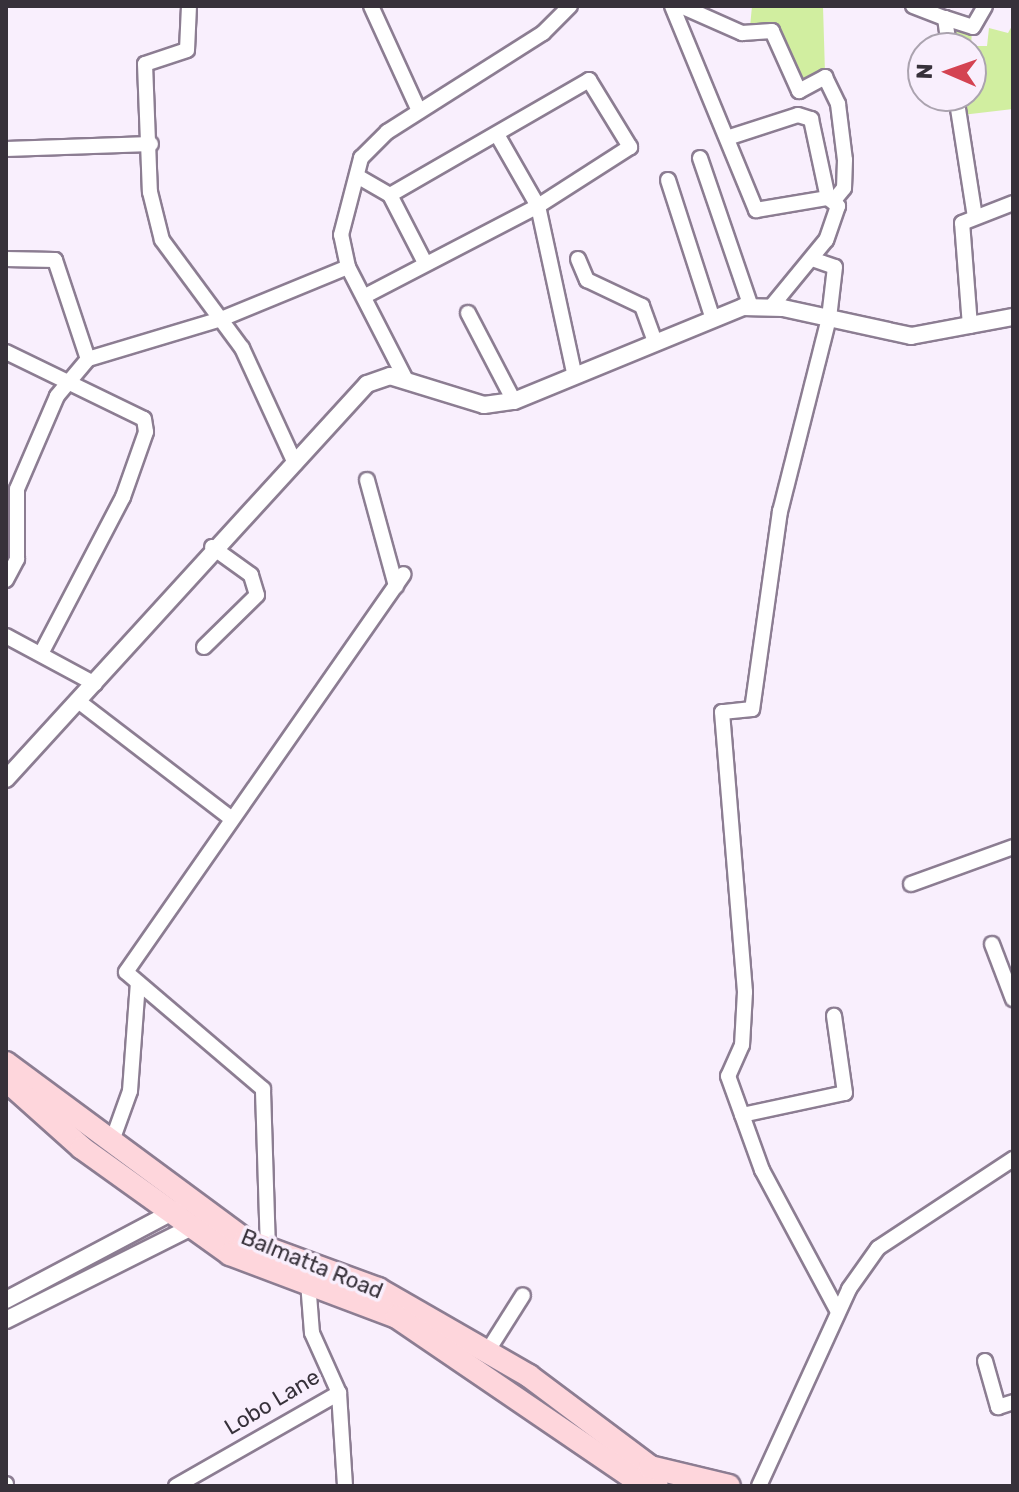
<!DOCTYPE html>
<html>
<head>
<meta charset="utf-8">
<style>
	body { margin:0 }
	#map { position:relative; width:1019px; height:1492px; overflow:hidden; background:#f9effd; font-family:Rubik,sans-serif }
	div>[style] { position:absolute }
	[style*='--x'] { left:calc(var(--x)*1px); top:calc(var(--y)*1px); width:calc(var(--w)*1px); rotate:calc(var(--a)*1deg) }
	.green>* { inset:0; background:#d1eea0 }
	.roads { filter:drop-shadow(2px 0 #8c7d92) drop-shadow(-2px 0 #8c7d92) drop-shadow(0 2px #8c7d92) drop-shadow(0 -2px #8c7d92) }
	.minor>* { height:14px; margin:-7px; padding:0 7px; transform-origin:7px; border-radius:7px; background:#fff }
	.tertiary>* { height:16px; margin:-8px; padding:0 8px; transform-origin:8px; border-radius:8px; background:#fff }
	.primary>* { height:22px; margin:-11px; padding:0 11px; transform-origin:11px; border-radius:11px; background:#fed6dc }
	span { translate:-50% -50%; white-space:nowrap; text-align:center; line-height:1.15; -webkit-text-stroke:7px #f9effd; paint-order:stroke }
	.street-label { font-size:22px; color:#37313a }
	.frame { position:absolute; inset:0; border:8px solid #37313a; pointer-events:none }
	.north { position:absolute; left:907px; top:32px; width:80px; height:80px; box-sizing:border-box; background:#f9effd; border:2px solid #aba3af; border-radius:50%; rotate:272deg; font-size:22px; font-weight:700; line-height:32px; text-align:center; color:#37313a }
	.north::after { content:''; display:block; margin:auto; width:28px; height:36px; background:#d44352; clip-path:polygon(50% 0,100% 100%,50% 72%,0 100%) }
</style>
</head>
<body>
<div id="map">
	<div class="green">
		<div style="clip-path:polygon(752px 6px,823px 6px,825px 73px,800px 87px,774px 28px,750px 27px)"></div>
		<div style="clip-path:polygon(949px 24px,972px 30px,971px 46px,987px 46px,989px 28px,1008px 33px,1013px 24px,1013px 109px,962px 115px,959px 96px,971px 96px,971px 48px,952px 48px)"></div>
	</div>
	<div class="roads">
		<div class="minor">
			<div style="--x:189;--y:6;--w:44;--a:92.6"></div>
			<div style="--x:187;--y:50;--w:44;--a:161.6"></div>
			<div style="--x:145;--y:64;--w:128;--a:87.8"></div>
			<div style="--x:150;--y:192;--w:49;--a:76"></div>
			<div style="--x:162;--y:240;--w:134;--a:53.5"></div>
			<div style="--x:242;--y:348;--w:127;--a:65.3"></div>
			<div style="--x:371;--y:6;--w:115;--a:65.4"></div>
			<div style="--x:672;--y:6;--w:221;--a:67.6"></div>
			<div style="--x:756;--y:210;--w:73;--a:-9.5"></div>
			<div style="--x:828;--y:198;--w:13;--a:39"></div>
			<div style="--x:838;--y:206;--w:36;--a:109"></div>
			<div style="--x:826;--y:240;--w:87;--a:129.4"></div>
			<div style="--x:681;--y:6;--w:67;--a:23.9"></div>
			<div style="--x:742;--y:33;--w:30;--a:-4"></div>
			<div style="--x:772;--y:31;--w:66;--a:65.8"></div>
			<div style="--x:799;--y:91;--w:30;--a:-28"></div>
			<div style="--x:825;--y:77;--w:30;--a:64"></div>
			<div style="--x:838;--y:104;--w:56;--a:82.9"></div>
			<div style="--x:845;--y:160;--w:28;--a:92"></div>
			<div style="--x:844;--y:188;--w:14;--a:129"></div>
			<div style="--x:913;--y:6;--w:34;--a:21"></div>
			<div style="--x:945;--y:18;--w:30;--a:82"></div>
			<div style="--x:945;--y:18;--w:29;--a:18"></div>
			<div style="--x:973;--y:27;--w:24;--a:-60"></div>
			<div style="--x:956;--y:96;--w:122;--a:81.1"></div>
			<div style="--x:730;--y:137;--w:71;--a:-17.9"></div>
			<div style="--x:798;--y:115;--w:14;--a:17"></div>
			<div style="--x:811;--y:119;--w:81;--a:77.9"></div>
			<div style="--x:499;--y:138;--w:78;--a:60.2"></div>
			<div style="--x:538;--y:206;--w:171;--a:77.8"></div>
			<div style="--x:6;--y:149;--w:145;--a:-2"></div>
			<div style="--x:700;--y:158;--w:157;--a:71.1"></div>
			<div style="--x:357;--y:176;--w:38;--a:30"></div>
			<div style="--x:390;--y:195;--w:230;--a:-30"></div>
			<div style="--x:589;--y:80;--w:79;--a:58.5"></div>
			<div style="--x:630;--y:147;--w:109;--a:147.3"></div>
			<div style="--x:538;--y:206;--w:193;--a:152.5"></div>
			<div style="--x:668;--y:180;--w:143;--a:72.1"></div>
			<div style="--x:390;--y:195;--w:74;--a:62.7"></div>
			<div style="--x:6;--y:259;--w:49;--a:1.2"></div>
			<div style="--x:55;--y:260;--w:104;--a:71.6"></div>
			<div style="--x:578;--y:259;--w:23;--a:67"></div>
			<div style="--x:587;--y:280;--w:61;--a:25.3"></div>
			<div style="--x:642;--y:306;--w:37;--a:70"></div>
			<div style="--x:812;--y:259;--w:24;--a:19"></div>
			<div style="--x:835;--y:267;--w:51;--a:96.7"></div>
			<div style="--x:829;--y:318;--w:199;--a:104.2"></div>
			<div style="--x:780;--y:511;--w:200;--a:98"></div>
			<div style="--x:752;--y:709;--w:30;--a:174"></div>
			<div style="--x:722;--y:712;--w:281;--a:85.3"></div>
			<div style="--x:745;--y:992;--w:53;--a:93.2"></div>
			<div style="--x:742;--y:1045;--w:34;--a:114"></div>
			<div style="--x:728;--y:1076;--w:100;--a:70.1"></div>
			<div style="--x:762;--y:1170;--w:161;--a:61.8"></div>
			<div style="--x:468;--y:313;--w:99;--a:62.4"></div>
			<div style="--x:970;--y:326;--w:103;--a:-94.4"></div>
			<div style="--x:962;--y:223;--w:55;--a:-21.4"></div>
			<div style="--x:6;--y:352;--w:153;--a:25.9"></div>
			<div style="--x:144;--y:419;--w:13;--a:81"></div>
			<div style="--x:146;--y:432;--w:69;--a:109.5"></div>
			<div style="--x:123;--y:497;--w:175;--a:117.6"></div>
			<div style="--x:405;--y:378;--w:125;--a:-117.2"></div>
			<div style="--x:348;--y:267;--w:33;--a:-102"></div>
			<div style="--x:341;--y:235;--w:80;--a:-75.4"></div>
			<div style="--x:361;--y:158;--w:37;--a:-45"></div>
			<div style="--x:387;--y:132;--w:185;--a:-32.4"></div>
			<div style="--x:543;--y:33;--w:38;--a:-45"></div>
			<div style="--x:367;--y:480;--w:110;--a:74.7"></div>
			<div style="--x:6;--y:580;--w:24;--a:-62"></div>
			<div style="--x:17;--y:559;--w:70;--a:-90"></div>
			<div style="--x:17;--y:489;--w:101;--a:-66.7"></div>
			<div style="--x:57;--y:396;--w:48;--a:-50"></div>
			<div style="--x:88;--y:359;--w:139;--a:-16.7"></div>
			<div style="--x:221;--y:319;--w:137;--a:-22.3"></div>
			<div style="--x:6;--y:636;--w:101;--a:28.3"></div>
			<div style="--x:204;--y:647;--w:74;--a:-44.5"></div>
			<div style="--x:257;--y:595;--w:21;--a:-107"></div>
			<div style="--x:251;--y:575;--w:48;--a:-144.3"></div>
			<div style="--x:82;--y:704;--w:185;--a:37.5"></div>
			<div style="--x:911;--y:884;--w:109;--a:-19.9"></div>
			<div style="--x:992;--y:944;--w:59;--a:69.1"></div>
			<div style="--x:742;--y:1115;--w:105;--a:-12.1"></div>
			<div style="--x:845;--y:1093;--w:78;--a:-98.1"></div>
			<div style="--x:112;--y:1141;--w:53;--a:-70.2"></div>
			<div style="--x:130;--y:1091;--w:108;--a:-85.8"></div>
			<div style="--x:268;--y:1250;--w:161;--a:-91.8"></div>
			<div style="--x:263;--y:1089;--w:180;--a:-139.5"></div>
			<div style="--x:126;--y:972;--w:485;--a:-55.1"></div>
			<div style="--x:487;--y:1352;--w:67;--a:-57.7"></div>
			<div style="--x:985;--y:1361;--w:48;--a:74.2"></div>
			<div style="--x:998;--y:1407;--w:16;--a:-18"></div>
			<div style="--x:339;--y:1393;--w:93;--a:86.3"></div>
			<div style="--x:6;--y:1484;--w:2;--a:90"></div>
			<div style="--x:176;--y:1486;--w:188;--a:-29.7"></div>
			<div style="--x:339;--y:1393;--w:66;--a:-114.2"></div>
			<div style="--x:312;--y:1333;--w:51;--a:-94.5"></div>
			<div style="--x:759;--y:1486;--w:217;--a:-65.4"></div>
			<div style="--x:849;--y:1289;--w:50;--a:-54.7"></div>
			<div style="--x:878;--y:1248;--w:162;--a:-33.4"></div>
		</div>
		<div class="tertiary">
			<div style="--x:6;--y:779;--w:535;--a:-47.58"></div>
			<div style="--x:367;--y:384;--w:24;--a:-19"></div>
			<div style="--x:390;--y:376;--w:98;--a:17.1"></div>
			<div style="--x:484;--y:405;--w:30;--a:-8"></div>
			<div style="--x:514;--y:401;--w:248;--a:-22.3"></div>
			<div style="--x:743;--y:307;--w:40;--a:1.4"></div>
			<div style="--x:783;--y:308;--w:131;--a:12.3"></div>
			<div style="--x:911;--y:336;--w:104;--a:-10.6"></div>
			<div style="--x:6;--y:1300;--w:195;--a:-27.9"></div>
			<div style="--x:6;--y:1320;--w:217;--a:-26.6"></div>
		</div>
		<div class="primary">
			<div style="--x:6;--y:1063;--w:297;--a:36.5"></div>
			<div style="--x:245;--y:1240;--w:142;--a:20.2"></div>
			<div style="--x:378;--y:1289;--w:174;--a:29.9"></div>
			<div style="--x:529;--y:1376;--w:151;--a:36.9"></div>
			<div style="--x:650;--y:1467;--w:20;--a:70"></div>
			<div style="--x:6;--y:1080;--w:102;--a:41.8"></div>
			<div style="--x:82;--y:1148;--w:182;--a:35.6"></div>
			<div style="--x:230;--y:1254;--w:178;--a:20.7"></div>
			<div style="--x:397;--y:1317;--w:300;--a:34.3"></div>
			<div style="--x:650;--y:1467;--w:81;--a:13.5"></div>
		</div>
	</div>
	<div class="street-label">
		<span style="left:312px;top:1264px;rotate:22deg">Balmatta Road</span>
		<span style="left:272px;top:1402px;rotate:-31deg">Lobo Lane</span>
	</div>
	<div class="frame"></div>
	<div class="north">N</div>
</div>
</body>
</html>
